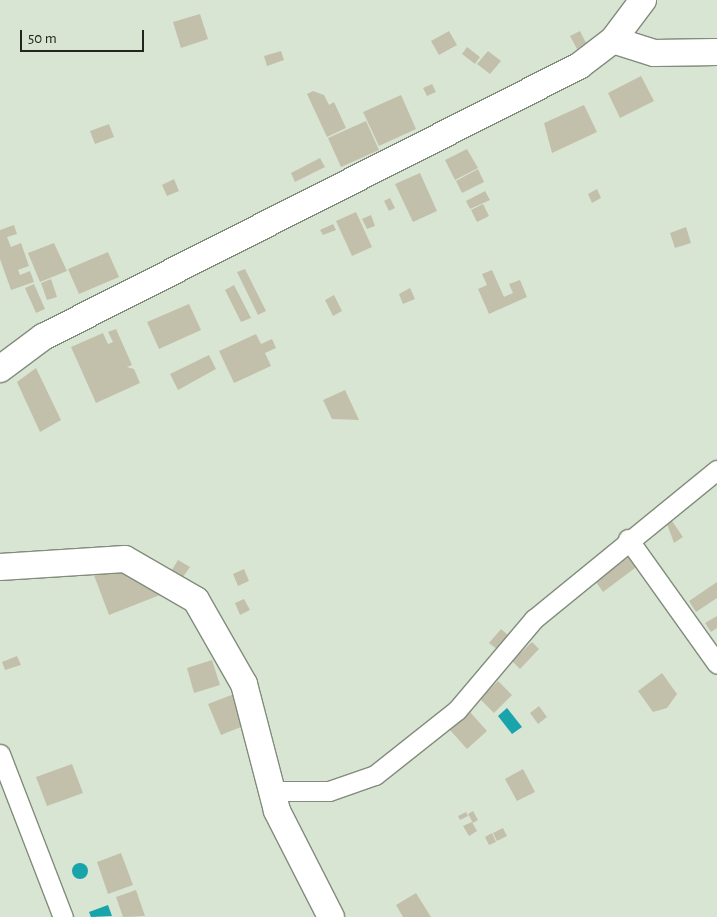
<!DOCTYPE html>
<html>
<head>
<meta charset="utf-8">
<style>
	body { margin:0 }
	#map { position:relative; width:717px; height:917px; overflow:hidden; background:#d9e5d3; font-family:"Alegreya Sans",sans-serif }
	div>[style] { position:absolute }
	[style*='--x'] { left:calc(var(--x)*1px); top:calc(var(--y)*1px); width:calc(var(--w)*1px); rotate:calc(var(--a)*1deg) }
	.water>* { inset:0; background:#19a3ab }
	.round { border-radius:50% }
	.building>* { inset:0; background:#c2c0ab }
	.roads { filter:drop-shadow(1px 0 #818c7b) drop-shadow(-1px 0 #818c7b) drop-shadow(0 1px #818c7b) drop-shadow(0 -1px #818c7b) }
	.street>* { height:19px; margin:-9.5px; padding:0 9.5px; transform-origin:9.5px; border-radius:9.5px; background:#fff }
	.secondary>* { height:26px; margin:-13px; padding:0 13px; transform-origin:13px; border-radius:13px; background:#fff }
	span { translate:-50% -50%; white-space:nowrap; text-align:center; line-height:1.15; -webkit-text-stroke:5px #d9e5d3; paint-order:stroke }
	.scale { position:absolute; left:20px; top:30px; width:124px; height:22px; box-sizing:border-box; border:2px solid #20251e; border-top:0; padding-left:6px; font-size:15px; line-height:18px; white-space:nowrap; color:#20251e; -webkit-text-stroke:4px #d9e5d3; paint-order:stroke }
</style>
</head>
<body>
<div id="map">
	<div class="water">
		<div style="clip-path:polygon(507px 708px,522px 727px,512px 734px,498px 716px)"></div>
		<div class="round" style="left:72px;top:863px;width:16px;height:16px"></div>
		<div style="clip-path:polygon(108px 905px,112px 916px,91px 917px,89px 912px)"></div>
	</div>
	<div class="building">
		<div style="clip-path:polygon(200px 14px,208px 39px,181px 48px,173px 22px)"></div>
		<div style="clip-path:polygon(449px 31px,457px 45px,439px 55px,431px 41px)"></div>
		<div style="clip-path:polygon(580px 31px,586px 43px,577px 49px,570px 36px)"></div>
		<div style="clip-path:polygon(467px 47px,480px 57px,475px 64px,462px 54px)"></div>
		<div style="clip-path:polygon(281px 51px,284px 60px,267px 66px,264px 56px)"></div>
		<div style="clip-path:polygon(488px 51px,501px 61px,490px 74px,477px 64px)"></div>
		<div style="clip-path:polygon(641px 76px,654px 101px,620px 118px,608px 93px)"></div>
		<div style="clip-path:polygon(432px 84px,436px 92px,427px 96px,423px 88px)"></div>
		<div style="clip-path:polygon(313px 91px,324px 95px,329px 105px,334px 102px,346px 128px,327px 137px,307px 94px)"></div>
		<div style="clip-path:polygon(401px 95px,416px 129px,379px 146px,363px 112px)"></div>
		<div style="clip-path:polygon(584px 105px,597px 132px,552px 153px,544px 123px)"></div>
		<div style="clip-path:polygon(366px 121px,379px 150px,341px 167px,328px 138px)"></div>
		<div style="clip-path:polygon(109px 124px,114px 137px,95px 144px,90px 131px)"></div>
		<div style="clip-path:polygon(467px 149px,478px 168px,455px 180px,445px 160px)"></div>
		<div style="clip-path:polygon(320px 158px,325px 167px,295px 182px,291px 173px)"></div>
		<div style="clip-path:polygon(478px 169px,484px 182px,462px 193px,456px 181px)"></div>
		<div style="clip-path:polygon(420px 173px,437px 211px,413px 222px,395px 184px)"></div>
		<div style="clip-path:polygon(174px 179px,179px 191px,167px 196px,162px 185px)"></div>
		<div style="clip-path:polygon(597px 189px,601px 198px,592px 203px,588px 194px)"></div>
		<div style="clip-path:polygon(485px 191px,490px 200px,470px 209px,466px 201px)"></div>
		<div style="clip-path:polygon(390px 198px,395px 208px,389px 211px,384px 201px)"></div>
		<div style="clip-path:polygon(483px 204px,489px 216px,477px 222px,471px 210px)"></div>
		<div style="clip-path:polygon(356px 212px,372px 247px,352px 256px,336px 221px)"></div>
		<div style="clip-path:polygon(371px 215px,375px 226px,367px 229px,362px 219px)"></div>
		<div style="clip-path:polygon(333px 224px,336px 230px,323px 235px,320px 230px)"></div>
		<div style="clip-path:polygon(14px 225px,17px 234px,7px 237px,11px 247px,21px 243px,29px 266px,18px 270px,20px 275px,30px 271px,34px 282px,11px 290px,0 259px,0 230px)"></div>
		<div style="clip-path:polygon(686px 227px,691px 243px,675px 248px,670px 233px)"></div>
		<div style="clip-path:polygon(54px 243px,67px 271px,40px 282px,28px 253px)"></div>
		<div style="clip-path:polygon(108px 252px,119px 277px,79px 294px,68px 269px)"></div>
		<div style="clip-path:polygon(245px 269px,266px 311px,258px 315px,237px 272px)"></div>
		<div style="clip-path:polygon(492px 270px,504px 297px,513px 293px,509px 284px,520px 280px,527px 297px,489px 314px,478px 289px,487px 285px,482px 274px)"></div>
		<div style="clip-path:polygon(51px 279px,57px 297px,47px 300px,41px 283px)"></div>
		<div style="clip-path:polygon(34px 284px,45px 309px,36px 313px,25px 288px)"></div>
		<div style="clip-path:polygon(234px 285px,251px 318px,241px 322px,225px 290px)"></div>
		<div style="clip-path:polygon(410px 288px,415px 299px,403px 304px,399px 294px)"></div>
		<div style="clip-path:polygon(334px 295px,342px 311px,333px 316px,325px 300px)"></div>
		<div style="clip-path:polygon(189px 304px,201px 330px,159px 349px,147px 322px)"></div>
		<div style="clip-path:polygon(116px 329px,132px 365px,127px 367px,134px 369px,140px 383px,96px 403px,71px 347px,103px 333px,108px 344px,113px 342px,108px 332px)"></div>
		<div style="clip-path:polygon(256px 334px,261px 344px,272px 339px,276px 348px,265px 353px,271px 366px,234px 383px,219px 351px)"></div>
		<div style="clip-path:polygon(209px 355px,216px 369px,178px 390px,170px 374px)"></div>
		<div style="clip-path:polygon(36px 368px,61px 420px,40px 432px,17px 382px)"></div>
		<div style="clip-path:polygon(345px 390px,359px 420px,332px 419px,323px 400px)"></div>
		<div style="clip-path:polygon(672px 521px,683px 537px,674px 543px,667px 524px)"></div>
		<div style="clip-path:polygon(631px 555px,639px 565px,603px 592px,596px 582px)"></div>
		<div style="clip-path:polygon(178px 560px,190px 567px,183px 577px,172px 570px)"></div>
		<div style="clip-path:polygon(244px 569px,249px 581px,238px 586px,233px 574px)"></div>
		<div style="clip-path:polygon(92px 570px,126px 573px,165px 593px,109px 615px)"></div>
		<div style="clip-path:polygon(717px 582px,717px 598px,696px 612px,689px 601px)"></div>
		<div style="clip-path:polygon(244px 599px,250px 610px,240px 615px,235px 603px)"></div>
		<div style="clip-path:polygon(717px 616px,717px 628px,711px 632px,705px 623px)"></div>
		<div style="clip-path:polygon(501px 629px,509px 636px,498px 650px,489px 643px)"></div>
		<div style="clip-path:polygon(532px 642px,539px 649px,520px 669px,512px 661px)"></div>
		<div style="clip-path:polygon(17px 656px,21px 665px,5px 670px,2px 662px)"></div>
		<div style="clip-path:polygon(212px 660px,220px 685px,194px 693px,187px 668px)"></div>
		<div style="clip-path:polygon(662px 673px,677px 694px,667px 708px,653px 712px,638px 691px)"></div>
		<div style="clip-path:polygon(498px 681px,512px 695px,494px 713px,480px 699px)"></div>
		<div style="clip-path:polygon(234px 694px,246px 725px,221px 735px,208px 704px)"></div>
		<div style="clip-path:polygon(539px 706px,547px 717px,538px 724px,530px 713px)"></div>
		<div style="clip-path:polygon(470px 712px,487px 731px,467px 749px,450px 730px)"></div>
		<div style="clip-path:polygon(72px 764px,83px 793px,47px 806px,36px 777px)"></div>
		<div style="clip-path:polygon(523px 769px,535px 792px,517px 801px,505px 779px)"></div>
		<div style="clip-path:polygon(473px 811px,478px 820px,473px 823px,468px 814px)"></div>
		<div style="clip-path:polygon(466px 812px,468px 816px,460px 820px,458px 816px)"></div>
		<div style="clip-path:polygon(472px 822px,477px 831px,469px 836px,463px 826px)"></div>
		<div style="clip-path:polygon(503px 828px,507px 836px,497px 841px,493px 833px)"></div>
		<div style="clip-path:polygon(492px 833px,496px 842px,489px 845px,485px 837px)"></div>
		<div style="clip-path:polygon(121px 853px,133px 885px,108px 894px,97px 862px)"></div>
		<div style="clip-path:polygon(136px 890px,145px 916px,123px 917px,116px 897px)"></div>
		<div style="clip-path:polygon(416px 893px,431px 917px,403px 917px,396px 905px)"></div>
	</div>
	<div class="roads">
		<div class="street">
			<div style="--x:628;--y:539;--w:153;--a:54.5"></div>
			<div style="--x:0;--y:754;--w:175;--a:68.9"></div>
			<div style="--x:272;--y:791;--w:57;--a:0"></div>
			<div style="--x:329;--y:791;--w:49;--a:-19.2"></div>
			<div style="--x:375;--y:775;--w:105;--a:-38.4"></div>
			<div style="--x:457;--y:710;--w:119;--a:-49.8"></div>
			<div style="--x:534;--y:619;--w:236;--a:-39.2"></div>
		</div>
		<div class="secondary">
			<div style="--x:613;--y:40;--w:43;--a:17.6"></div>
			<div style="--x:654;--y:53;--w:63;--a:-0.9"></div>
			<div style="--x:0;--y:369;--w:54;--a:-36.7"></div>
			<div style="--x:43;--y:337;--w:601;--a:-26.82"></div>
			<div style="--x:579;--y:66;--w:43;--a:-37.4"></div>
			<div style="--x:613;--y:40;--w:50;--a:-53.1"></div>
			<div style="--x:0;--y:567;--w:125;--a:-3.7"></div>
			<div style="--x:125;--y:559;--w:82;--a:30"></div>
			<div style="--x:196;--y:600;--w:97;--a:60.3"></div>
			<div style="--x:244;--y:684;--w:131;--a:75.4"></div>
			<div style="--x:277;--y:811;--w:119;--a:63"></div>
		</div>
	</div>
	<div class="scale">50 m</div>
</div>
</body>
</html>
